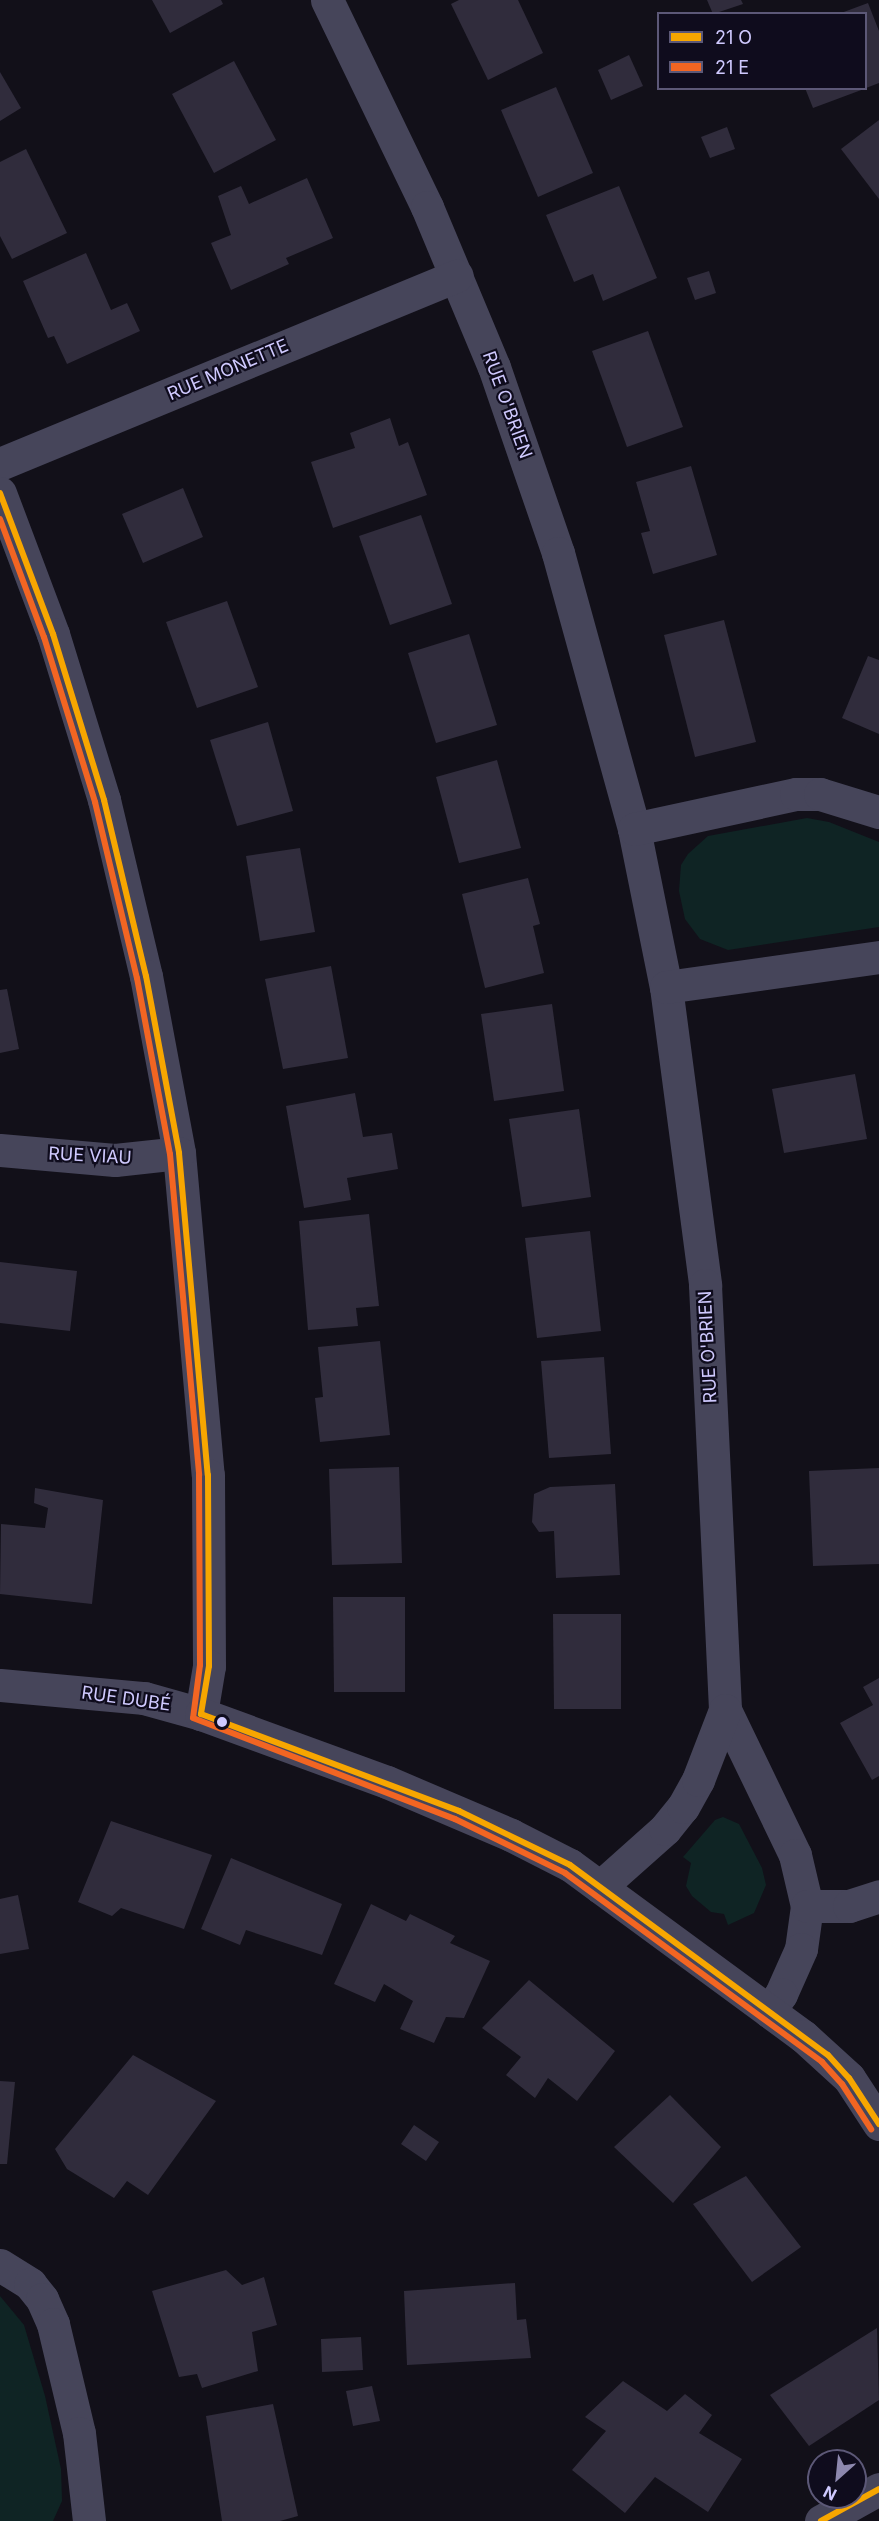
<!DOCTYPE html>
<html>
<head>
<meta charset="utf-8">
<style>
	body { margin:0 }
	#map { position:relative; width:879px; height:2521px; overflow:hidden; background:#121019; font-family:Inter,sans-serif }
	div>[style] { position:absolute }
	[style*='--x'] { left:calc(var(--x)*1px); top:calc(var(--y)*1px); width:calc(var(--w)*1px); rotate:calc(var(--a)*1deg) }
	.green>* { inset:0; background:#0f2424 }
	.building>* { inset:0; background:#302c3c }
	.minor>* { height:33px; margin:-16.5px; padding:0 16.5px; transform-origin:16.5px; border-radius:16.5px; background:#46455a }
	.bus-1>* { height:6px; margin:-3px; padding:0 3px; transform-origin:3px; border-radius:3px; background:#f7a600 }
	.bus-2>* { height:6px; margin:-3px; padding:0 3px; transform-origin:3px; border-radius:3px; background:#f26522 }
	.dots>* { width:16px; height:16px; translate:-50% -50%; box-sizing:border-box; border:3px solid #0f0c1d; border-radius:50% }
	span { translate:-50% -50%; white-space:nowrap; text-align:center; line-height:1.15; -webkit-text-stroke:4.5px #0f0c1d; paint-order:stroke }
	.street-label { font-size:18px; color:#cfc9fe }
	.legend { position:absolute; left:657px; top:12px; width:210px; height:78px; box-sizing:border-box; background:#0f0c1d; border:2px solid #5c5877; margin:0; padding:8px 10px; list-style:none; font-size:18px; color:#cfc9fe }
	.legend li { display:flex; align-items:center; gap:12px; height:30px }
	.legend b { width:30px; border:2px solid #5c5877 }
	.north { position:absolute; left:807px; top:2449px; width:60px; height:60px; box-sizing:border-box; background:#0f0c1d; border:2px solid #5c5877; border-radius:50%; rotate:207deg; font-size:16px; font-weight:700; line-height:24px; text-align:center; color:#cfc9fe }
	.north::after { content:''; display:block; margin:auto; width:21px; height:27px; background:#8d88ae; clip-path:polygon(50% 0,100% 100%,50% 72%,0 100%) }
</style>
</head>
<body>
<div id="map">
	<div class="green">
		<div style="clip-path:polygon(807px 818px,829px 822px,879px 842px,879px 927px,728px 950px,700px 939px,685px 919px,679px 891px,681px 865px,688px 854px,708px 836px)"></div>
		<div style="clip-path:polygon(723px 1817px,739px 1824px,762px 1868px,766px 1885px,754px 1913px,728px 1925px,724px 1914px,711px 1912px,692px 1896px,686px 1886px,691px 1863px,683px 1857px,715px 1820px)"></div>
		<div style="clip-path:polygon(0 2296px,24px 2325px,45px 2396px,61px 2469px,62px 2501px,53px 2521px,0 2521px)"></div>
	</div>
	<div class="building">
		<div style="clip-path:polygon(152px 0,221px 0,223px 4px,170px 33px)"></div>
		<div style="clip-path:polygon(459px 0,518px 0,543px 53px,488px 80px,451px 4px)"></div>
		<div style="clip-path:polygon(707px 0,741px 0,743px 4px,713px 14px)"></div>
		<div style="clip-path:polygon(868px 3px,879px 31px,879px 83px,866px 88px,866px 14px,841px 13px)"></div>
		<div style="clip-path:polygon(629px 55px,643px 86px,611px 100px,598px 70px)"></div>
		<div style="clip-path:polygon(234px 61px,276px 140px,214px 173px,172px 94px)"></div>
		<div style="clip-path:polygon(0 72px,21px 108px,0 121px)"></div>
		<div style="clip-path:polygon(556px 87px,593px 173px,538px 197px,501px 110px)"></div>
		<div style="clip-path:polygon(805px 88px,864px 88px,864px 89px,813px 108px)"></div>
		<div style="clip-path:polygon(879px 120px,879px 199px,841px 149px)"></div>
		<div style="clip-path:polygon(727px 127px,735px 149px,710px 158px,701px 137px)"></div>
		<div style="clip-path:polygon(26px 149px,67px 233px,12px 259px,0 236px,0 162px)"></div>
		<div style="clip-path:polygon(307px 178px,333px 238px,286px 258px,289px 264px,231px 290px,211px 243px,231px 235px,218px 196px,241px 186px,249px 204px)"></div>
		<div style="clip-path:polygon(619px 186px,657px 278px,603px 301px,593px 274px,574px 282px,546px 215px)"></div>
		<div style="clip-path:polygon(86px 253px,111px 310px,127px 303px,140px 331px,67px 364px,54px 336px,48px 338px,23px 281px)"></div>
		<div style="clip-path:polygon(709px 271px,716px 293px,695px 300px,687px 278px)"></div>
		<div style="clip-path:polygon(648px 331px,683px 427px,627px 447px,592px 351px)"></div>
		<div style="clip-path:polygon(390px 418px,399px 446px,408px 442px,427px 495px,333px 528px,311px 462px,355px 448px,350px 433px)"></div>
		<div style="clip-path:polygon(691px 466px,717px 555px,653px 574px,641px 533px,650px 531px,636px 482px)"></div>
		<div style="clip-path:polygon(183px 488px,203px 537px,143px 563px,122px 514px)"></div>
		<div style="clip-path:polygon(421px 515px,452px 604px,390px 625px,359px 536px)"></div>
		<div style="clip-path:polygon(227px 601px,258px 687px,197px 708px,166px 622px)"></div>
		<div style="clip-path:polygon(724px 620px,756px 742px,695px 757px,664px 635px)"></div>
		<div style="clip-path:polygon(469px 634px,497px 725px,436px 743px,408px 653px)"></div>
		<div style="clip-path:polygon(868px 656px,879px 660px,879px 734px,842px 718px)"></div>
		<div style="clip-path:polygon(268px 722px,293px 811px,237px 826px,210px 740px)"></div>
		<div style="clip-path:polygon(497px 760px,521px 848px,459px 863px,436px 777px)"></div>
		<div style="clip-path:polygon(300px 848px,315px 932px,260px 941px,246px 856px)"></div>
		<div style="clip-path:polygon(528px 878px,540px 924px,533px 926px,544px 973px,485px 988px,462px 894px)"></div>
		<div style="clip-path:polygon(331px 966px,348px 1058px,283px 1069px,265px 979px)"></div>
		<div style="clip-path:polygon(7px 989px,19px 1049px,0 1053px,0 990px)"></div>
		<div style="clip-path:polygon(552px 1004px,564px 1091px,494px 1101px,481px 1014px)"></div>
		<div style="clip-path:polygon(855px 1074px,867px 1139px,784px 1153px,772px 1089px)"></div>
		<div style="clip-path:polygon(355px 1093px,363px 1137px,392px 1133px,398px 1169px,347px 1178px,351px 1200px,304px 1208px,286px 1106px)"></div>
		<div style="clip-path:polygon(579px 1109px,591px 1197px,522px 1207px,509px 1119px)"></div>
		<div style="clip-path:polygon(369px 1214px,379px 1306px,356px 1308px,358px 1326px,308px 1330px,299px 1221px)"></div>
		<div style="clip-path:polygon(590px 1231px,601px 1331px,537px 1338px,525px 1238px)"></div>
		<div style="clip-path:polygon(0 1262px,77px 1271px,70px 1331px,0 1323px)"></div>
		<div style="clip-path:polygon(380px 1341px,390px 1435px,320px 1442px,315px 1398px,323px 1397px,318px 1347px)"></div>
		<div style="clip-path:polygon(604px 1357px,611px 1454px,549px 1458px,541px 1361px)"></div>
		<div style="clip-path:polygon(399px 1467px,402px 1563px,332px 1565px,329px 1469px)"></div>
		<div style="clip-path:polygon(879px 1468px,879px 1564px,813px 1566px,809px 1471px)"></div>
		<div style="clip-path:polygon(615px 1484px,620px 1575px,556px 1578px,554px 1531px,539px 1532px,532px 1522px,534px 1494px,550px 1487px)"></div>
		<div style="clip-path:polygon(35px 1488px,103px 1500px,92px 1604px,0 1594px,1px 1524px,45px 1528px,48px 1508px,34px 1503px)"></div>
		<div style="clip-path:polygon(333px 1597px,405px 1597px,405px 1692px,334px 1692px)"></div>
		<div style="clip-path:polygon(553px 1614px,621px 1614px,621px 1709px,554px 1709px)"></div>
		<div style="clip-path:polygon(879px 1678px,879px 1776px,872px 1780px,840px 1723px,873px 1705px,863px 1687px)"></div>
		<div style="clip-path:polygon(111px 1821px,212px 1855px,184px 1929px,121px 1908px,112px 1916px,78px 1902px)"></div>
		<div style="clip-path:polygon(231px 1858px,342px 1904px,322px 1955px,246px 1930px,240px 1945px,201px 1929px)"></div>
		<div style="clip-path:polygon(18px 1895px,29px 1949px,0 1954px,0 1899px)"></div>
		<div style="clip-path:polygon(371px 1904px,406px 1921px,410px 1914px,455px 1936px,450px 1943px,490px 1961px,464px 2018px,446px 2017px,434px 2043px,400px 2029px,413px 2001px,384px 1984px,375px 2002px,334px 1984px)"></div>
		<div style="clip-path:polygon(529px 1980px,615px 2051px,577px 2101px,548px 2078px,535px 2098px,506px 2075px,521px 2057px,482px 2028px)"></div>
		<div style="clip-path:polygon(133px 2055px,216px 2101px,148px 2195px,127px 2181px,114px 2198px,67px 2169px,55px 2149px)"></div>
		<div style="clip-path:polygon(0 2081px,15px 2082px,7px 2164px,0 2164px)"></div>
		<div style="clip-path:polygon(670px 2095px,721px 2147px,673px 2203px,614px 2147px)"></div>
		<div style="clip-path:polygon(414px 2125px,439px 2142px,426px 2161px,401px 2144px)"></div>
		<div style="clip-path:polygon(746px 2176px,801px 2247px,752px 2282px,693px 2204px)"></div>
		<div style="clip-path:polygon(226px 2270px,242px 2285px,264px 2277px,277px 2325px,252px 2332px,258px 2371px,202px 2388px,197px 2374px,179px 2377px,152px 2291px)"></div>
		<div style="clip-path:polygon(515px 2283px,517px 2320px,526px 2319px,531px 2358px,407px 2365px,404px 2291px)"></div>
		<div style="clip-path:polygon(877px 2328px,879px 2400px,809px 2446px,770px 2395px)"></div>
		<div style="clip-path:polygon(361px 2337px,363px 2370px,322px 2372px,321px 2339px)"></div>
		<div style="clip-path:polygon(623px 2381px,667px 2411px,685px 2394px,712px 2415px,699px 2433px,742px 2459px,708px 2512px,655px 2477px,625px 2513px,572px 2470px,606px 2431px,585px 2417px)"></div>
		<div style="clip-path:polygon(372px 2386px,380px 2421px,353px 2426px,346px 2391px)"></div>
		<div style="clip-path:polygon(273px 2404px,298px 2516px,280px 2521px,222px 2521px,206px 2416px)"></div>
	</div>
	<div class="minor">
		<div style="--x:327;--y:0;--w:230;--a:64.2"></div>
		<div style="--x:427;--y:207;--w:173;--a:67.3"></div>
		<div style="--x:494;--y:367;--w:197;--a:71"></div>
		<div style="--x:558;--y:553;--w:286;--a:74.6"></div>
		<div style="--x:634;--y:829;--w:161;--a:78.6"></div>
		<div style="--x:666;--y:987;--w:301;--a:82.5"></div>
		<div style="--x:705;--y:1285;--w:425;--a:87.3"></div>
		<div style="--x:725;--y:1710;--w:161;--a:64.2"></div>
		<div style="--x:795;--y:1855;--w:52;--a:76.8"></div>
		<div style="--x:807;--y:1906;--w:43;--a:97.9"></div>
		<div style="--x:801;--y:1949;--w:49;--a:114"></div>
		<div style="--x:781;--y:1994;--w:21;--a:125"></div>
		<div style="--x:0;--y:464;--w:494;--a:-22.4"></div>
		<div style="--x:0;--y:493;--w:151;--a:69.4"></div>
		<div style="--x:53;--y:634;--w:174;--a:72.9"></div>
		<div style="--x:104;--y:800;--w:181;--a:76.6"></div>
		<div style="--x:146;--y:976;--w:180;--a:79.4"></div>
		<div style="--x:179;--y:1153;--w:323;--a:84.9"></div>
		<div style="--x:208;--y:1475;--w:191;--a:89.7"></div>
		<div style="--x:209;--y:1666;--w:49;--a:99.5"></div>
		<div style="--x:634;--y:829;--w:166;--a:-12.2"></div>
		<div style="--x:796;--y:794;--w:24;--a:0"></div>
		<div style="--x:820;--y:794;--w:62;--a:17"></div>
		<div style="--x:666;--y:987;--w:215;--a:-8"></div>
		<div style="--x:0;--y:1150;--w:115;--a:5"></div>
		<div style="--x:115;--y:1160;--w:64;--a:-6.2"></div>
		<div style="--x:0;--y:1685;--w:145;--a:5.2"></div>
		<div style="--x:144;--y:1698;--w:59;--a:15.7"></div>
		<div style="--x:201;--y:1714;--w:198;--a:20.1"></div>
		<div style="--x:387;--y:1782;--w:135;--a:23.1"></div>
		<div style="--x:511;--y:1835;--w:66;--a:27"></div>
		<div style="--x:570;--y:1865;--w:289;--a:36.3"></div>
		<div style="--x:803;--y:2036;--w:62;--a:42.4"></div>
		<div style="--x:849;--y:2078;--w:55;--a:56.9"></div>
		<div style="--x:600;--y:1887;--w:87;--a:-41.7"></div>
		<div style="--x:665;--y:1829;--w:28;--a:-51"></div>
		<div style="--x:683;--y:1807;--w:31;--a:-61"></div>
		<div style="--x:698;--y:1780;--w:75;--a:-68.9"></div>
		<div style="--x:807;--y:1906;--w:42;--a:0"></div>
		<div style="--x:849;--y:1906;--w:32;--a:-18"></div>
		<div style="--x:0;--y:2265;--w:36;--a:32"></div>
		<div style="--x:30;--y:2284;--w:19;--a:51"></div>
		<div style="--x:42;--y:2299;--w:27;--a:66"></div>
		<div style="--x:53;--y:2324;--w:112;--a:76.6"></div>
		<div style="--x:79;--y:2433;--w:89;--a:83.5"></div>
		<div style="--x:821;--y:2521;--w:66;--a:-28.9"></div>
	</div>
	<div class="bus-1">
		<div style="--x:0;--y:493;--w:151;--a:69.4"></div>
		<div style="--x:53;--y:634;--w:174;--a:72.9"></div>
		<div style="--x:104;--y:800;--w:181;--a:76.6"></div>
		<div style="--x:146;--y:976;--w:180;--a:79.4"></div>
		<div style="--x:179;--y:1153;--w:323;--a:84.9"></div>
		<div style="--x:208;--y:1475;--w:191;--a:89.7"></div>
		<div style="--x:209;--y:1666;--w:49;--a:99.5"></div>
		<div style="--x:201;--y:1714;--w:276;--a:20.6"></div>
		<div style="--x:459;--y:1811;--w:123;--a:25.9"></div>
		<div style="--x:570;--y:1865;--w:320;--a:36.4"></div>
		<div style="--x:828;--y:2055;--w:31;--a:48"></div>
		<div style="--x:849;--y:2078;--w:55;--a:56.9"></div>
		<div style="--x:821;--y:2521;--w:66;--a:-28.9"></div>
	</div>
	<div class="bus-2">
		<div style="--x:0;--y:519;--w:126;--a:69.6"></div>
		<div style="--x:44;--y:637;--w:173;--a:72.8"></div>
		<div style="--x:95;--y:802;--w:181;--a:76.6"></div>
		<div style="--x:137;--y:978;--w:179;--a:79.4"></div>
		<div style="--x:170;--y:1154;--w:322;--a:84.8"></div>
		<div style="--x:199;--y:1475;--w:190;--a:89.7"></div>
		<div style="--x:200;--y:1665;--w:53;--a:97.5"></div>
		<div style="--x:193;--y:1718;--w:281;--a:21.1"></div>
		<div style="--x:455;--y:1819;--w:123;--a:26.1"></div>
		<div style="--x:565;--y:1873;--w:319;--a:36.3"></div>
		<div style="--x:822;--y:2062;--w:30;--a:48"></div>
		<div style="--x:842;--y:2084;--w:54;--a:57.2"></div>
	</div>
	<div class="dots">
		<div style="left:222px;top:1722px;background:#cfc9fe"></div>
	</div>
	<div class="street-label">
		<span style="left:228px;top:370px;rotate:-23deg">RUE MONETTE</span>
		<span style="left:507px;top:405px;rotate:70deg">RUE O'BRIEN</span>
		<span style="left:90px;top:1156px;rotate:3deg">RUE VIAU</span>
		<span style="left:708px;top:1347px;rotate:-93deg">RUE O'BRIEN</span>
		<span style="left:126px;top:1699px;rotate:8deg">RUE DUBÉ</span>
	</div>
	<ul class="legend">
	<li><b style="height:8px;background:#f7a600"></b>21 O</li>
	<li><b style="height:8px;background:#f26522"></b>21 E</li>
	</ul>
	<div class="north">N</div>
</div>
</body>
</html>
